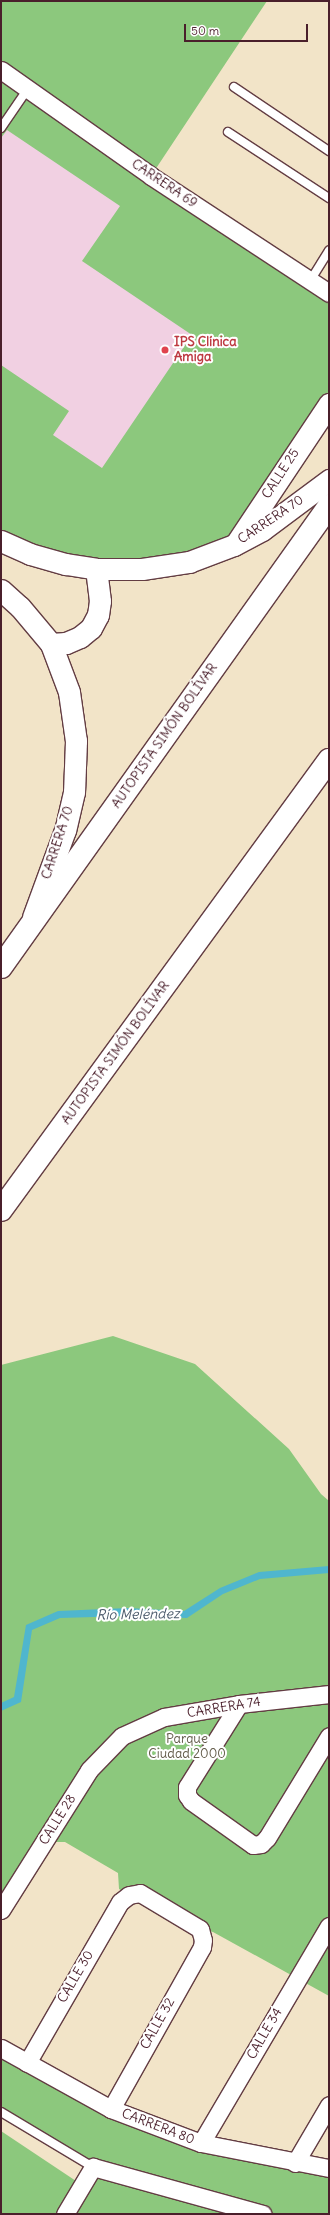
<!DOCTYPE html>
<html>
<head>
<meta charset="utf-8">
<style>
	body { margin:0 }
	#map { position:relative; width:330px; height:2215px; overflow:hidden; background:#f2e4c8; font-family:Delius,sans-serif }
	div>[style] { position:absolute }
	[style*='--x'] { left:calc(var(--x)*1px); top:calc(var(--y)*1px); width:calc(var(--w)*1px); rotate:calc(var(--a)*1deg) }
	.built>* { inset:0; background:#f1d0e2 }
	.green>* { inset:0; background:#8cc87d }
	.water>* { inset:0; background:#4fb6ce }
	.roads { filter:drop-shadow(1px 0 #633d43) drop-shadow(-1px 0 #633d43) drop-shadow(0 1px #633d43) drop-shadow(0 -1px #633d43) }
	.service>* { height:8px; margin:-4px; padding:0 4px; transform-origin:4px; border-radius:4px; background:#fff }
	.minor>* { height:17px; margin:-8.5px; padding:0 8.5px; transform-origin:8.5px; border-radius:8.5px; background:#fff }
	.tertiary>* { height:21px; margin:-10.5px; padding:0 10.5px; transform-origin:10.5px; border-radius:10.5px; background:#fff }
	.trunk>* { height:22px; margin:-11px; padding:0 11px; transform-origin:11px; border-radius:11px; background:#fff }
	.dots>* { width:11px; height:11px; translate:-50% -50%; box-sizing:border-box; border:2px solid #fff; border-radius:50% }
	span { translate:-50% -50%; white-space:nowrap; text-align:center; line-height:1.15; -webkit-text-stroke:4px #fff; paint-order:stroke }
	.street-label { font-size:13px; color:#4a1f2b }
	.health-label { font-size:13px; color:#be3a42; font-weight:700 }
	.left { translate:0 -50%; text-align:left }
	.park-label { font-size:13px; color:#615a48 }
	.water-label { font-size:14px; color:#4c5b6c; font-style:italic }
	.frame { position:absolute; inset:0; border:2px solid #4a1f2b; pointer-events:none }
	.scale { position:absolute; left:184px; top:24px; width:124px; height:18px; box-sizing:border-box; border:2px solid #4a1f2b; border-top:0; padding-left:5px; font-size:12px; line-height:14px; white-space:nowrap; color:#4a1f2b; -webkit-text-stroke:3px #fff; paint-order:stroke }
</style>
</head>
<body>
<div id="map">
	<div class="built">
		<div style="clip-path:polygon(1px 70px,329px 404px,1px 541px)"></div>
	</div>
	<div class="green">
		<div style="clip-path:polygon(1px 1px,267px 1px,151px 176px,329px 297px,329px 404px,234px 545px,142px 569px,1px 541px,1px 365px,69px 411px,53px 435px,102px 468px,192px 335px,82px 261px,120px 206px,7px 130px,1px 138px)"></div>
		<div style="clip-path:polygon(113px 1336px,195px 1364px,289px 1449px,321px 1494px,329px 1501px,329px 1996px,213px 1932px,200px 1929px,129px 1895px,119px 1889px,118px 1873px,65px 1842px,43px 1842px,1px 1910px,1px 1365px)"></div>
		<div style="clip-path:polygon(1px 2047px,201px 2143px,329px 2168px,329px 2214px,65px 2214px,93px 2167px,1px 2112px)"></div>
		<div style="clip-path:polygon(1px 2131px,76px 2181px,56px 2214px,1px 2214px)"></div>
	</div>
	<div class="water">
		<div style="clip-path:polygon(329px 1566px,329px 1573px,260px 1579px,223px 1594px,187px 1618px,129px 1616px,60px 1618px,32px 1630px,21px 1702px,1px 1711px,1px 1703px,14px 1697px,26px 1625px,58px 1611px,128px 1608px,184px 1611px,220px 1588px,259px 1572px)"></div>
	</div>
	<div class="roads">
		<div class="service">
			<div style="--x:234;--y:87;--w:115;--a:34"></div>
			<div style="--x:1;--y:128;--w:46;--a:-55.6"></div>
			<div style="--x:228;--y:132;--w:121;--a:33.2"></div>
			<div style="--x:310;--y:281;--w:36;--a:-58"></div>
			<div style="--x:1;--y:2112;--w:107;--a:30.9"></div>
		</div>
		<div class="minor">
			<div style="--x:1;--y:70;--w:184;--a:35.2"></div>
			<div style="--x:151;--y:176;--w:213;--a:33.3"></div>
			<div style="--x:239;--y:1704;--w:98;--a:122.1"></div>
			<div style="--x:187;--y:1787;--w:8;--a:90"></div>
			<div style="--x:187;--y:1795;--w:7;--a:56"></div>
			<div style="--x:191;--y:1801;--w:76;--a:35.4"></div>
			<div style="--x:253;--y:1845;--w:8;--a:-7"></div>
			<div style="--x:261;--y:1844;--w:8;--a:-45"></div>
			<div style="--x:267;--y:1838;--w:119;--a:-58.7"></div>
			<div style="--x:1;--y:1910;--w:165;--a:-57.8"></div>
			<div style="--x:89;--y:1770;--w:47;--a:-45.9"></div>
			<div style="--x:122;--y:1736;--w:46;--a:-24.3"></div>
			<div style="--x:164;--y:1717;--w:76;--a:-9.8"></div>
			<div style="--x:239;--y:1704;--w:91;--a:-6.3"></div>
			<div style="--x:1;--y:2048;--w:126;--a:29"></div>
			<div style="--x:111;--y:2109;--w:96;--a:20.7"></div>
			<div style="--x:201;--y:2143;--w:130;--a:11.1"></div>
			<div style="--x:27;--y:2063;--w:186;--a:-60"></div>
			<div style="--x:120;--y:1902;--w:11;--a:-38"></div>
			<div style="--x:129;--y:1895;--w:11;--a:-10"></div>
			<div style="--x:140;--y:1893;--w:70;--a:31"></div>
			<div style="--x:200;--y:1929;--w:11;--a:75"></div>
			<div style="--x:203;--y:1940;--w:7;--a:98"></div>
			<div style="--x:202;--y:1947;--w:186;--a:119.3"></div>
			<div style="--x:201;--y:2143;--w:252;--a:-59.5"></div>
			<div style="--x:295;--y:2163;--w:67;--a:-59.6"></div>
			<div style="--x:65;--y:2214;--w:55;--a:-59.2"></div>
			<div style="--x:93;--y:2167;--w:176;--a:15.5"></div>
		</div>
		<div class="tertiary">
			<div style="--x:1;--y:541;--w:32;--a:24"></div>
			<div style="--x:30;--y:554;--w:37;--a:16"></div>
			<div style="--x:66;--y:564;--w:30;--a:9"></div>
			<div style="--x:96;--y:569;--w:46;--a:0"></div>
			<div style="--x:142;--y:569;--w:48;--a:-8.5"></div>
			<div style="--x:189;--y:562;--w:48;--a:-20.7"></div>
			<div style="--x:234;--y:545;--w:32;--a:-28"></div>
			<div style="--x:262;--y:530;--w:84;--a:-36.7"></div>
			<div style="--x:237;--y:542;--w:166;--a:-56.3"></div>
			<div style="--x:1;--y:590;--w:25;--a:42"></div>
			<div style="--x:20;--y:607;--w:48;--a:50"></div>
			<div style="--x:51;--y:644;--w:51;--a:69.4"></div>
			<div style="--x:69;--y:692;--w:49;--a:81.9"></div>
			<div style="--x:76;--y:741;--w:51;--a:92.2"></div>
			<div style="--x:74;--y:792;--w:39;--a:103"></div>
			<div style="--x:65;--y:830;--w:93;--a:110.2"></div>
			<div style="--x:51;--y:644;--w:15;--a:-4"></div>
			<div style="--x:66;--y:643;--w:15;--a:-23"></div>
			<div style="--x:80;--y:637;--w:14;--a:-39"></div>
			<div style="--x:91;--y:628;--w:15;--a:-62"></div>
			<div style="--x:98;--y:615;--w:14;--a:-82"></div>
			<div style="--x:100;--y:601;--w:32;--a:-97"></div>
		</div>
		<div class="trunk">
			<div style="--x:1;--y:967;--w:566;--a:-54.57"></div>
			<div style="--x:1;--y:1210;--w:557;--a:-53.91"></div>
		</div>
	</div>
	<div class="dots">
		<div style="left:165px;top:350px;background:#e0444e"></div>
	</div>
	<div class="street-label">
		<span style="left:164px;top:184px;rotate:34deg">CARRERA 69</span>
		<span style="left:281px;top:474px;rotate:-57deg">CALLE 25</span>
		<span style="left:271px;top:520px;rotate:-34deg">CARRERA 70</span>
		<span style="left:165px;top:736px;rotate:-55deg">AUTOPISTA SIMÓN BOLÍVAR</span>
		<span style="left:58px;top:843px;rotate:-72deg">CARRERA 70</span>
		<span style="left:116px;top:1053px;rotate:-54deg">AUTOPISTA SIMÓN BOLÍVAR</span>
		<span style="left:224px;top:1708px;rotate:-9deg">CARRERA 74</span>
		<span style="left:58px;top:1820px;rotate:-58deg">CALLE 28</span>
		<span style="left:76px;top:1977px;rotate:-60deg">CALLE 30</span>
		<span style="left:158px;top:2024px;rotate:-61deg">CALLE 32</span>
		<span style="left:265px;top:2034px;rotate:-60deg">CALLE 34</span>
		<span style="left:158px;top:2127px;rotate:21deg">CARRERA 80</span>
	</div>
	<div class="health-label">
		<span class="left" style="left:174px;top:350px">IPS Clínica<br>Amiga</span>
	</div>
	<div class="park-label">
		<span style="left:187px;top:1747px">Parque<br>Ciudad 2000</span>
	</div>
	<div class="water-label">
		<span style="left:138px;top:1614px;rotate:-1deg">Río Meléndez</span>
	</div>
	<div class="frame"></div>
	<div class="scale">50 m</div>
</div>
</body>
</html>
